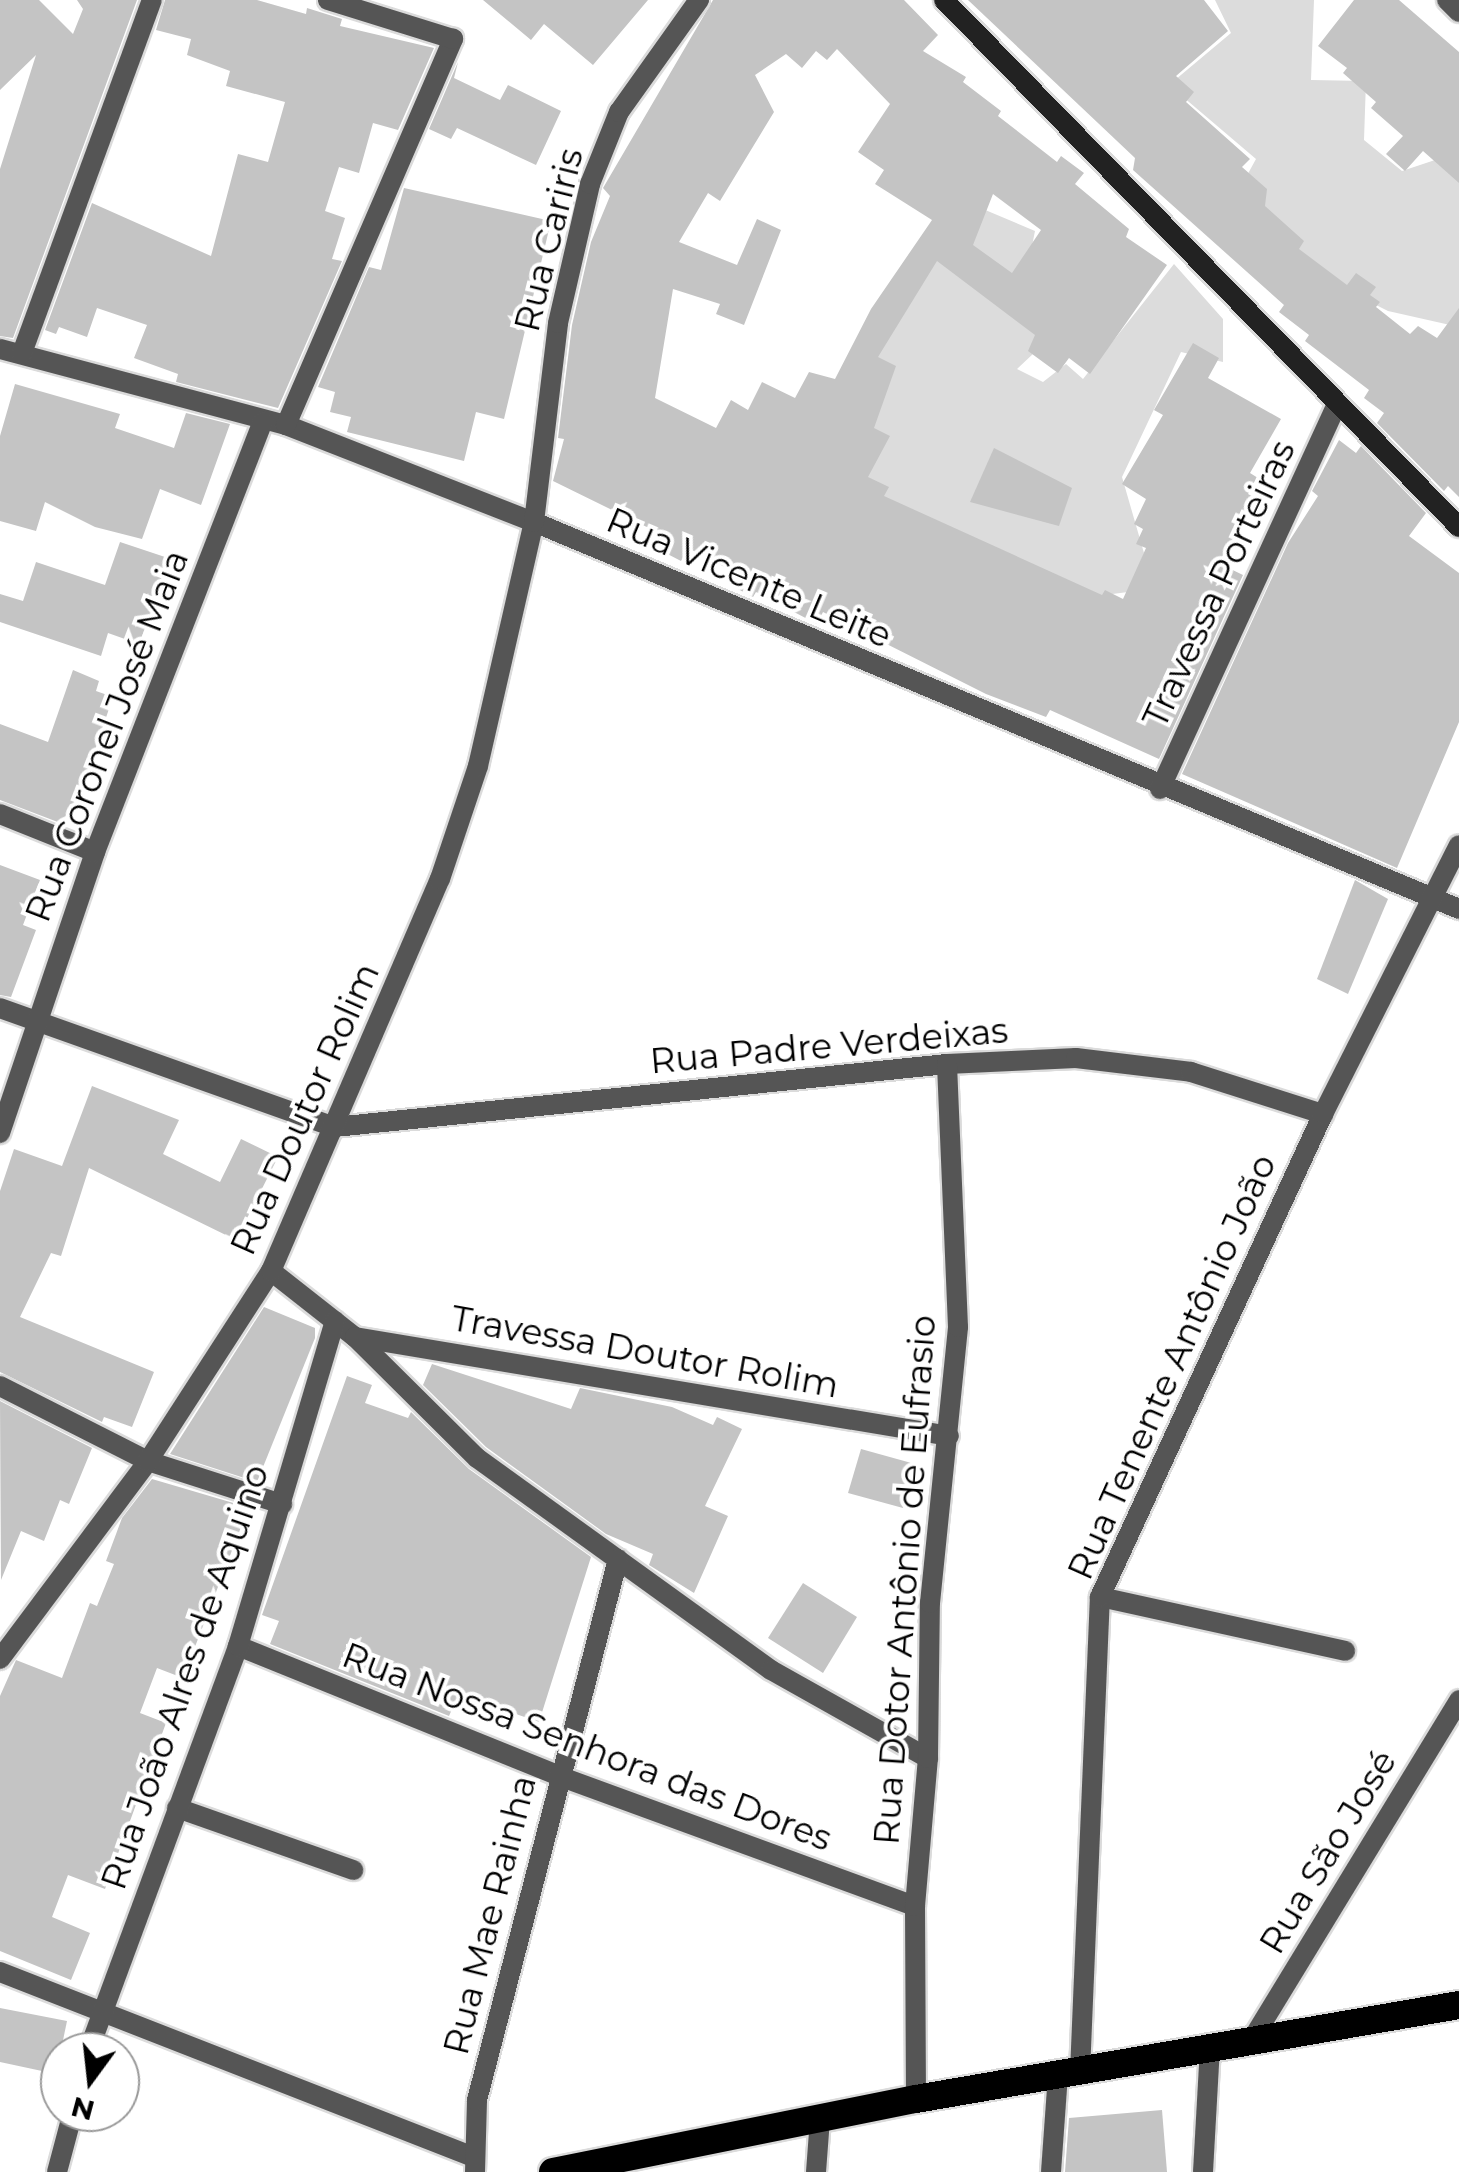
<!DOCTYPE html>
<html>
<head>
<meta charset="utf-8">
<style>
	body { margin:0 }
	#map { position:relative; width:1459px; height:2172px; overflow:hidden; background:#fff; font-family:Montserrat,sans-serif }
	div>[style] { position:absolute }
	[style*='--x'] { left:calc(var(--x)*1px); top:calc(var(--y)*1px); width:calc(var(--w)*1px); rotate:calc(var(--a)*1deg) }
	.green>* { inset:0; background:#dcdcdc }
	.building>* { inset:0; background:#c4c4c4 }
	.roads { filter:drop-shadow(2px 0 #dbdbdb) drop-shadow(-2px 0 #dbdbdb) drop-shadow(0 2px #dbdbdb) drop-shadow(0 -2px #dbdbdb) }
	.minor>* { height:20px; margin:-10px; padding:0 10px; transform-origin:10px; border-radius:10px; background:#555 }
	.secondary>* { height:20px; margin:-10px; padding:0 10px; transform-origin:10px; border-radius:10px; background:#222 }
	.trunk>* { height:28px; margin:-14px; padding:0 14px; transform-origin:14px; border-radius:14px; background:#000 }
	span { translate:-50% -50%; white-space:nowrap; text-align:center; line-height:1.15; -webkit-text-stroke:8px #fff; paint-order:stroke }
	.street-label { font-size:35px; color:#000 }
	.north { position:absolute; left:40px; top:2032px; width:100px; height:100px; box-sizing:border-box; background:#fff; border:2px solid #999; border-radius:50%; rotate:195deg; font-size:28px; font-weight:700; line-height:40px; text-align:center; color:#000 }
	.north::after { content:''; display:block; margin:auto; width:35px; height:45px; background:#000; clip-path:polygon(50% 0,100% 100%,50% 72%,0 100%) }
</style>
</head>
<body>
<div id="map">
	<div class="green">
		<div style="clip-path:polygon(1215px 0,1314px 0,1311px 80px,1366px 81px,1364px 140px,1402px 171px,1441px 158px,1459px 178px,1459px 327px,1388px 311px,1263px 248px,1239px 190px,1256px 159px,1169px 85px,1231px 33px)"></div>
		<div style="clip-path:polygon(971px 204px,1035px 231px,1026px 276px,1052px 336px,1017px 369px,1043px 382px,1066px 364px,1083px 379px,1174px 264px,1223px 319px,1223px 362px,1181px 352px,1122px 477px,1144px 553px,1128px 592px,1058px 601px,850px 484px,882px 328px)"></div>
	</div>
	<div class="building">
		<div style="clip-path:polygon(0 0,39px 0,73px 34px,83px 9px,77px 0,137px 0,13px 338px,0 336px,0 169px,36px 55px,0 90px)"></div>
		<div style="clip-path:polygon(165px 0,257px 0,306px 14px,307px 8px,342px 19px,340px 26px,434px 48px,398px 130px,373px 123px,359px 173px,339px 167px,325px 211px,345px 218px,332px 259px,342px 261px,278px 408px,176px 382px,178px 374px,134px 358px,147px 325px,97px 308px,87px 337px,59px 327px,56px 334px,45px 330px,92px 203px,211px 256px,238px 154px,268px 162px,285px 102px,226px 86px,230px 71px,187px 55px,191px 39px,156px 30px)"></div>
		<div style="clip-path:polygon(483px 0,648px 0,593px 65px,544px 24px,531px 40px)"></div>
		<div style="clip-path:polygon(evenodd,713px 0,904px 0,938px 35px,923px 51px,966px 77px,963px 82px,1001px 111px,998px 116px,1057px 162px,1061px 156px,1084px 173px,1075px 184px,1129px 229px,1126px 237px,1167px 265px,1090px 374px,1069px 358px,1058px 373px,1028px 351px,1035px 335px,937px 261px,878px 357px,896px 366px,874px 428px,890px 436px,868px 477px,889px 487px,884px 496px,1102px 595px,1105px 590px,1123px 599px,1146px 548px,1136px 544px,1143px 529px,1134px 524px,1146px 499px,1122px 484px,1163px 415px,1154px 410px,1193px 343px,1219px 358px,1208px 378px,1281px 419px,1250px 473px,1258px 478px,1248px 494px,1259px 500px,1218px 563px,1243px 575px,1159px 759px,1050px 710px,1046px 717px,986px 694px,823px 612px,817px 624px,756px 592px,753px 597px,730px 585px,736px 573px,688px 548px,681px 561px,654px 547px,661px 534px,553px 481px,564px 439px,558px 438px,572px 325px,591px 242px,610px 196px,603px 188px,713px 0,837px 49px,890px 104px,858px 152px,884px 170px,875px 184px,932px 220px,871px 309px,835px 379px,809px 372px,795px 398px,762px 382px,748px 410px,731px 400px,716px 428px,655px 398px,673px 289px,720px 304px,716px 314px,744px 325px,781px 230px,757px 219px,737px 265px,679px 242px,708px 193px,720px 201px,774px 112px,755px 75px,786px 54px,802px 68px,816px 51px,827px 60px,837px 49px,713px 0,993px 194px,1041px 230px,1012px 273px,973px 245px,993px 194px)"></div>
		<div style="clip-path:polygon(968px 0,1204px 0,1228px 31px,1176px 76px,1194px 92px,1186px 102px,1250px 159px,1242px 167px,1267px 189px,1265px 206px,1304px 241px,1299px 249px,1347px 285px,1356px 273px,1376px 287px,1370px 295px,1380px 302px,1376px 307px,1410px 334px,1418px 326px,1437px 338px,1459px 308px,1459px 497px,1448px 486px,1444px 491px,1377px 423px,1384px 413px,1364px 398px,1369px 390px,1305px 341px,1309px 335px,1279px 312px,1284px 305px,1133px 170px,1135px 158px)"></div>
		<div style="clip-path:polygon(1354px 0,1399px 0,1459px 52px,1459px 183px,1423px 151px,1405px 171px,1386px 154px,1403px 136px,1371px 108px,1376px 102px,1343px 73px,1347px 68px,1318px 46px)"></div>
		<div style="clip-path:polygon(458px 62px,454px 78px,500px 100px,508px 85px,561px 111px,536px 165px,457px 128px,451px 139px,429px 129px)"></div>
		<div style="clip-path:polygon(404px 188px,551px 221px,504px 419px,476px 412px,464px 461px,347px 432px,351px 417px,330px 412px,335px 392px,318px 387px,369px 267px,381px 270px)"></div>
		<div style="clip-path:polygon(15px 384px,120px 414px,115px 428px,174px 448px,186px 413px,230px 424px,201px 505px,160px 489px,142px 539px,95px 527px,45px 502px,36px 531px,0 521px,0 436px)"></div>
		<div style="clip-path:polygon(1339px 440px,1356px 453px,1361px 446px,1426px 513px,1409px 536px,1459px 573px,1459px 722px,1397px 868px,1182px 774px,1288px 543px,1318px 496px,1312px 491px)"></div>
		<div style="clip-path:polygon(994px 448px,1072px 488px,1059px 526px,970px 502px)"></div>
		<div style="clip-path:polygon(120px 542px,171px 559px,139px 644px,108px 633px,101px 656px,0 622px,0 594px,23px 601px,36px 562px,105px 585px)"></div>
		<div style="clip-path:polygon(73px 670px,99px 681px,96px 691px,113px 697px,76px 806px,70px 804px,63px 824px,0 800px,0 724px,48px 742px)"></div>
		<div style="clip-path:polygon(0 865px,40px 880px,23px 925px,36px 930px,11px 997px,0 995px)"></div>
		<div style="clip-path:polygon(1355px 880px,1388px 899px,1348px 994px,1317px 979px)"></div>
		<div style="clip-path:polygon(92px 1086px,179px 1120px,163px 1154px,220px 1182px,241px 1139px,278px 1157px,236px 1240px,89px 1168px,61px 1256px,51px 1253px,20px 1317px,154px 1372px,132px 1427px,104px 1417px,102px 1422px,0 1372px,0 1191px,14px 1149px,62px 1166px)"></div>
		<div style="clip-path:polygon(264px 1307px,315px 1328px,315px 1338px,257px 1482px,170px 1454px)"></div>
		<div style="clip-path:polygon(432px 1364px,571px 1409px,580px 1388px,672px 1407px,713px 1425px,717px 1417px,742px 1429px,705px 1506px,728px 1516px,694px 1593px,649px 1565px,653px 1554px,606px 1534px,486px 1447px,423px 1385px)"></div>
		<div style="clip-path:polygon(347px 1376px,372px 1385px,365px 1403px,408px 1418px,411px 1412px,469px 1469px,591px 1557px,539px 1722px,499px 1708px,494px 1722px,453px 1707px,449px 1716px,270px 1644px,279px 1621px,262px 1615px)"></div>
		<div style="clip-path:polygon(0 1401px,92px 1448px,69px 1504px,60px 1500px,44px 1541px,21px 1531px,1px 1580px)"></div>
		<div style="clip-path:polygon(861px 1449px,915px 1464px,903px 1508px,848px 1493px)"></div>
		<div style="clip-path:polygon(152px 1479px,247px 1507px,246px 1514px,183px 1678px,157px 1668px,140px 1713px,166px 1723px,105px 1889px,68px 1875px,52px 1917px,90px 1933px,71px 1980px,0 1951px,0 1696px,16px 1660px,62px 1678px,90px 1603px,97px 1606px,114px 1564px,106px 1561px,122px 1518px)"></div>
		<div style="clip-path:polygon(803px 1583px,857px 1617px,823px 1673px,768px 1638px)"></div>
		<div style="clip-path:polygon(0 2008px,67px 2021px,56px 2074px,0 2062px)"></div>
		<div style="clip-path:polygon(1162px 2110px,1167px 2172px,1065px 2172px,1069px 2118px)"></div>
	</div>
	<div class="roads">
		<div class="minor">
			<div style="--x:1447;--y:0;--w:17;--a:45"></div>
			<div style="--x:0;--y:349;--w:296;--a:14.9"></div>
			<div style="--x:286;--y:425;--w:266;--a:21.4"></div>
			<div style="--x:534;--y:522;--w:1003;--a:22.7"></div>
			<div style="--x:22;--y:353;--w:376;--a:-69.8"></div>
			<div style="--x:286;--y:425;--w:421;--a:-66.6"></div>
			<div style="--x:453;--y:39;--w:131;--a:-162.7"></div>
			<div style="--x:1160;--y:789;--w:422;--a:-65.3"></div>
			<div style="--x:0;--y:814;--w:102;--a:21.8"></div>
			<div style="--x:0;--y:1008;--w:356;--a:19.6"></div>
			<div style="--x:335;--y:1127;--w:615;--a:-5.88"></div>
			<div style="--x:947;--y:1064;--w:129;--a:-2.7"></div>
			<div style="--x:1076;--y:1058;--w:116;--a:6.9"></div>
			<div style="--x:1191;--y:1072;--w:139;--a:17.7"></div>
			<div style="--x:0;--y:1133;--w:297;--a:-71.3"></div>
			<div style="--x:95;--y:852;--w:462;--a:-68.7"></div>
			<div style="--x:271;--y:1271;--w:107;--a:38.2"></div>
			<div style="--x:355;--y:1337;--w:602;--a:9.46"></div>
			<div style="--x:355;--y:1337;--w:172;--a:44.8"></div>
			<div style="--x:477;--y:1458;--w:362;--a:35.8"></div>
			<div style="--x:771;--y:1670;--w:180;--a:29.3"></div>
			<div style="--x:0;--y:1386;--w:166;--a:26.9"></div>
			<div style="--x:148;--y:1461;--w:141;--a:17.8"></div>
			<div style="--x:1100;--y:1597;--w:251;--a:12.4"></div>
			<div style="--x:238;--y:1646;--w:346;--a:22"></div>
			<div style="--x:559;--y:1776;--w:379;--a:20.1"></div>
			<div style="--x:0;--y:1659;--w:247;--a:-53.2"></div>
			<div style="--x:148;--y:1461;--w:226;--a:-57.1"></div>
			<div style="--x:271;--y:1271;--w:427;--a:-66.7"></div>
			<div style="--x:440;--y:879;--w:119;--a:-71.4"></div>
			<div style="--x:478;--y:766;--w:250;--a:-77.1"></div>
			<div style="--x:534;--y:522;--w:200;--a:-83.1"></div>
			<div style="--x:558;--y:323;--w:143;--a:-77"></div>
			<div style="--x:590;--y:184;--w:78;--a:-68.1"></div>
			<div style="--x:619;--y:112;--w:138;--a:-54.5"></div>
			<div style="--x:177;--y:1808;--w:187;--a:19.4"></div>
			<div style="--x:0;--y:1972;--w:506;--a:21.34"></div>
			<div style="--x:1253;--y:2038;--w:396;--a:-58.6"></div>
			<div style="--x:88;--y:2052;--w:433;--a:-69.7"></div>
			<div style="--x:238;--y:1646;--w:339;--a:-73.4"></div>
			<div style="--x:1080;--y:2072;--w:475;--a:-87.6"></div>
			<div style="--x:1100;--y:1597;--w:532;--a:-65.22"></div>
			<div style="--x:1323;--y:1114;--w:301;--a:-63.2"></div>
			<div style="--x:916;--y:2099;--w:193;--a:-90.3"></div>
			<div style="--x:915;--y:1906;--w:149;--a:-85"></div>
			<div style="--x:928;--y:1758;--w:155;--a:-89.3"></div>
			<div style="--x:930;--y:1603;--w:277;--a:-84.2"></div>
			<div style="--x:958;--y:1327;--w:263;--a:-92.4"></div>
			<div style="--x:57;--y:2172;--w:62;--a:-75.1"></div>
			<div style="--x:475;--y:2172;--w:72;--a:-88.4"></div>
			<div style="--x:477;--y:2100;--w:559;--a:-75.39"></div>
			<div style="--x:816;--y:2172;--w:53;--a:-85.7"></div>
			<div style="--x:1051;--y:2172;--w:97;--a:-85.9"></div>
			<div style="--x:1203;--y:2172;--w:124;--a:-86.8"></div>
		</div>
		<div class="secondary">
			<div style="--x:944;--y:0;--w:737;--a:45.66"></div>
		</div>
		<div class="trunk">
			<div style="--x:553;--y:2172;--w:370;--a:-11.4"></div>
			<div style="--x:916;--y:2099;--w:551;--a:-9.82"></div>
		</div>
	</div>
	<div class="street-label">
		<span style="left:549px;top:240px;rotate:-76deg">Rua Cariris</span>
		<span style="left:749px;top:578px;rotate:23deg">Rua Vicente Leite</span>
		<span style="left:1219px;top:584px;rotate:-65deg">Travessa Porteiras</span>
		<span style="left:107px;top:736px;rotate:-69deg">Rua Coronel José Maia</span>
		<span style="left:829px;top:1046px;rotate:-5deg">Rua Padre Verdeixas</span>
		<span style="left:305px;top:1109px;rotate:-66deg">Rua Doutor Rolim</span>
		<span style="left:645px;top:1352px;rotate:10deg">Travessa Doutor Rolim</span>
		<span style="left:1172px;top:1367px;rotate:-66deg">Rua Tenente Antônio João</span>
		<span style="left:905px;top:1580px;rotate:-86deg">Rua Dotor Antônio de Eufrasio</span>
		<span style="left:185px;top:1677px;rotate:-71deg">Rua João Alres de Aquino</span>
		<span style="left:587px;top:1747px;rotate:21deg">Rua Nossa Senhora das Dores</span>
		<span style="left:1328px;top:1852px;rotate:-59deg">Rua São José</span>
		<span style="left:490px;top:1915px;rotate:-76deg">Rua Mae Rainha</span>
	</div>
	<div class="north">N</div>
</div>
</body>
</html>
